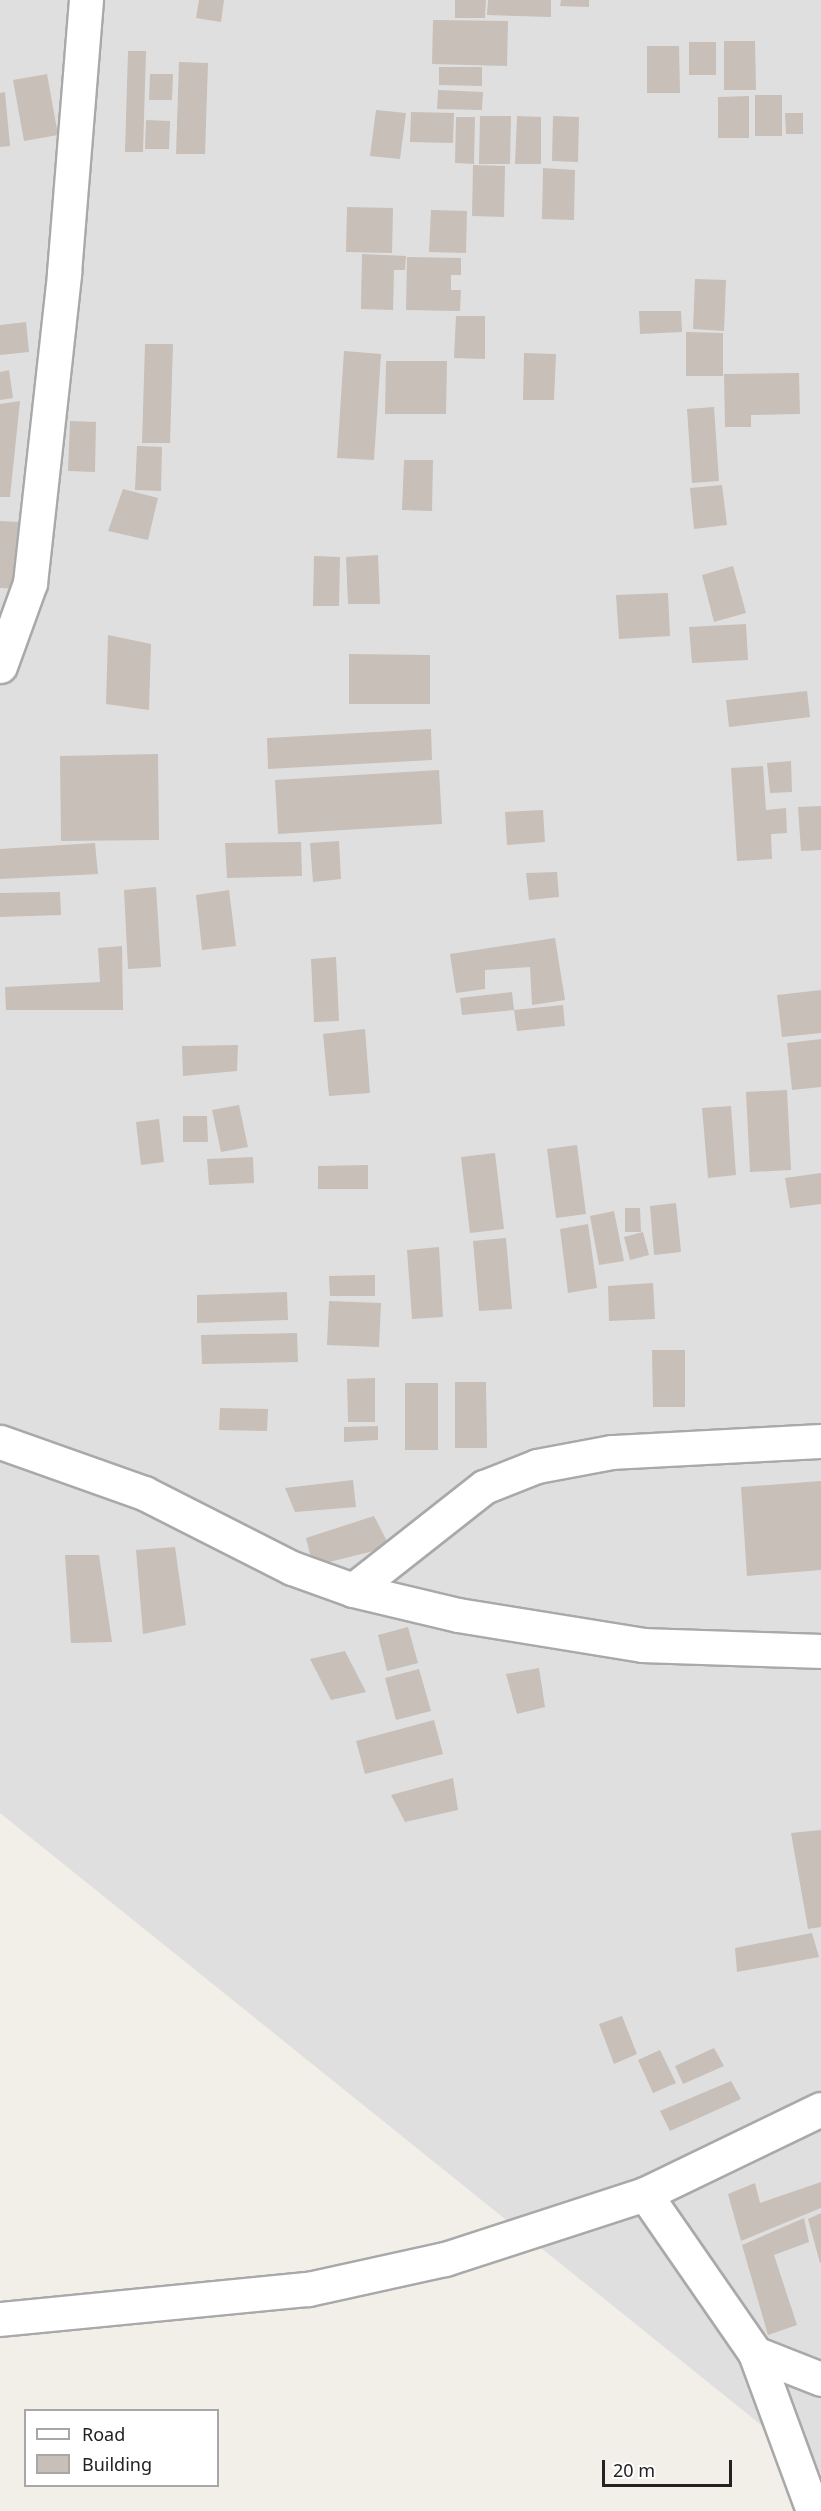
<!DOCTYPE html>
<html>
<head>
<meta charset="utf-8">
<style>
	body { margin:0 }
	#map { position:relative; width:821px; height:2511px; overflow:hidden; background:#f2efe9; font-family:"Noto Sans",sans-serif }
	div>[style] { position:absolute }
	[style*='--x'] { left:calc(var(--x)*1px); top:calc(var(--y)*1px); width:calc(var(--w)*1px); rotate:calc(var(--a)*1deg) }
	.residential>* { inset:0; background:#e0dfdf }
	.building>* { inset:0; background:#c7bfb8 }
	.roads { filter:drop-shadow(2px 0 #a9a9a9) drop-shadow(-2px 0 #a9a9a9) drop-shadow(0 2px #a9a9a9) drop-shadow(0 -2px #a9a9a9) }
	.minor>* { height:33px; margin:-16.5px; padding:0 16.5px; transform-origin:16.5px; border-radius:16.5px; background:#fff }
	span { translate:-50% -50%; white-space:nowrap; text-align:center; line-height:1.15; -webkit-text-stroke:5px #fff; paint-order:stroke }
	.legend { position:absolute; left:24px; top:2409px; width:195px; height:78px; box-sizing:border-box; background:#fff; border:2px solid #a7a7a7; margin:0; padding:8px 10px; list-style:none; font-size:18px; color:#222 }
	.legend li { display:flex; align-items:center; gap:12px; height:30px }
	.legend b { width:30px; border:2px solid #a7a7a7 }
	.scale { position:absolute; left:602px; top:2460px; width:130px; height:27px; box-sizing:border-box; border:3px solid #222; border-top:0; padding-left:8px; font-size:18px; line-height:21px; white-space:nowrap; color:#222; -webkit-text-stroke:4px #fff; paint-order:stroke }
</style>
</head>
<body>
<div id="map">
	<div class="residential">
		<div style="clip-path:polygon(0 0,821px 0,821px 2473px,0 1813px)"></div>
	</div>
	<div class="building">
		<div style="clip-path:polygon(199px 0,224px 0,221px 22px,196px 18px)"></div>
		<div style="clip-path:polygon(455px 0,486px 0,485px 18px,455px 18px)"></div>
		<div style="clip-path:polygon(488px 0,551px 0,551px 17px,487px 15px)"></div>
		<div style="clip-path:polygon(561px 0,589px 0,589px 7px,560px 6px)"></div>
		<div style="clip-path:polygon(433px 20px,508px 21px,507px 66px,432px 64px)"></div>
		<div style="clip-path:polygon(724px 41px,755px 41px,756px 90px,724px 90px)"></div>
		<div style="clip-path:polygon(689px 42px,716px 42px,716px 75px,689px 75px)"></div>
		<div style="clip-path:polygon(647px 46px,679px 46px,680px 93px,647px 93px)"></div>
		<div style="clip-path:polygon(128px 51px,146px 51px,143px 152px,125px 152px)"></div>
		<div style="clip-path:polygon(179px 62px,208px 63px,205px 154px,176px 154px)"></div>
		<div style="clip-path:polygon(439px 67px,482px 67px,482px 86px,439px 85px)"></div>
		<div style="clip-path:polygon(47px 74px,58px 135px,24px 141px,13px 80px)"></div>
		<div style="clip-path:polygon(150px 74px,173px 74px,172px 100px,149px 100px)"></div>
		<div style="clip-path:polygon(438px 90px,483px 92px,482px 110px,437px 109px)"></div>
		<div style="clip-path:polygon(5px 92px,10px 146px,0 147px,0 93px)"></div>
		<div style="clip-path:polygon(755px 95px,782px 95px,782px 136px,755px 136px)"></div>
		<div style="clip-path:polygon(749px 96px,749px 138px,718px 138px,718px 97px)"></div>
		<div style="clip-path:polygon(376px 110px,406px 113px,400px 159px,370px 156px)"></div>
		<div style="clip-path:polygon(411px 112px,454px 113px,453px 143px,410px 142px)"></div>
		<div style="clip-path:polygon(785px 113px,803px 113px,803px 134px,786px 134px)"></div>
		<div style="clip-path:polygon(480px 116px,511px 116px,510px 164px,479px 164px)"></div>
		<div style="clip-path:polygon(517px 116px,541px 117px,541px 164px,515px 164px)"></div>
		<div style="clip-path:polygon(553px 116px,579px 117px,578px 162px,552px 161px)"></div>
		<div style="clip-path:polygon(456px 117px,475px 117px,474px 164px,455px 163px)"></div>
		<div style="clip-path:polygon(146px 120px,170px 121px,169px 149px,145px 149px)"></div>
		<div style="clip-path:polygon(473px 165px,505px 166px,504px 217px,472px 216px)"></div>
		<div style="clip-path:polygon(543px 168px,575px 170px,574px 220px,542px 219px)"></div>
		<div style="clip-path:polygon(347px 207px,393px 208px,392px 253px,346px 252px)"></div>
		<div style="clip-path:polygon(431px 210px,467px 211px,466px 253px,429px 252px)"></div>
		<div style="clip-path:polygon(362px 254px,406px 256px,405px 270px,394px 270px,393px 310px,361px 309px)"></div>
		<div style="clip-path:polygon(407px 257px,461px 258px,461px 275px,451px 275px,451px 290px,461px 290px,460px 311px,406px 310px)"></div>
		<div style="clip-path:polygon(695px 279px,726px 280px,724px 331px,693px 329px)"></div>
		<div style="clip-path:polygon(639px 311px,681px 311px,682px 332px,640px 334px)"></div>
		<div style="clip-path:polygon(456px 316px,485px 316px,485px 359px,454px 358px)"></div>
		<div style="clip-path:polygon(26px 322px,29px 352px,0 355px,0 325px)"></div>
		<div style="clip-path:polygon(686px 332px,723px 333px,723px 376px,686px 376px)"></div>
		<div style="clip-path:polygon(145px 344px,173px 344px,170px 443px,142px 443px)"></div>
		<div style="clip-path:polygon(344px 351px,381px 354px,374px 460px,337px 458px)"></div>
		<div style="clip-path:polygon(524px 353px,556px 354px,554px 400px,523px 400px)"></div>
		<div style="clip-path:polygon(386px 361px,447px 361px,446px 414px,385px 414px)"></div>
		<div style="clip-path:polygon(9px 370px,13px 398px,0 400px,0 372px)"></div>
		<div style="clip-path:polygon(799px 373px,800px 414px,751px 415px,751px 427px,725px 427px,724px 374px)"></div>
		<div style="clip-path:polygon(20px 401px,10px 497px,0 497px,0 404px)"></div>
		<div style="clip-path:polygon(714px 407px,719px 481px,692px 483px,687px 409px)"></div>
		<div style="clip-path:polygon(70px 421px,96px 422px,95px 472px,68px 471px)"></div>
		<div style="clip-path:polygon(137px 446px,162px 447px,161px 491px,135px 490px)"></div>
		<div style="clip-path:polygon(404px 460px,433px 460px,432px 511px,402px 510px)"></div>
		<div style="clip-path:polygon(722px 485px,727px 525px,694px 529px,690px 488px)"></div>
		<div style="clip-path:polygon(123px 489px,158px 498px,148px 540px,108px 531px)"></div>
		<div style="clip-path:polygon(0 521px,19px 522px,18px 589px,0 588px)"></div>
		<div style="clip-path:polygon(378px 555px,380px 604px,348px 604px,346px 557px)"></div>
		<div style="clip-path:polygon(314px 556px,340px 557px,339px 606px,313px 606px)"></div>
		<div style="clip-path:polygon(733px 566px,746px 613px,714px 622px,702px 575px)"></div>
		<div style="clip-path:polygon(668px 593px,670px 636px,619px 639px,616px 595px)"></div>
		<div style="clip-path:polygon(746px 624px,748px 660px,692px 663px,689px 627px)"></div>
		<div style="clip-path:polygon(108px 635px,151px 644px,149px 710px,106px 704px)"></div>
		<div style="clip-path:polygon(349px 654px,430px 655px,430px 704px,349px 704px)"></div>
		<div style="clip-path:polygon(807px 691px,810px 717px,729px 727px,726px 700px)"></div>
		<div style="clip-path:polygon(431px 729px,432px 760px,268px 769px,267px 738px)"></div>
		<div style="clip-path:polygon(158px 754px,159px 840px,61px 841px,60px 756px)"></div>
		<div style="clip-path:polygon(791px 761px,792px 792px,770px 793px,767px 763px)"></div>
		<div style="clip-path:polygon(763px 766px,766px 810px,786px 808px,787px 833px,771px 834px,772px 859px,737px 861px,731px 768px)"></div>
		<div style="clip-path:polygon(439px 770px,442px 824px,278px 834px,275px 780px)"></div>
		<div style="clip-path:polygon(821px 806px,821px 850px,801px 851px,798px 807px)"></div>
		<div style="clip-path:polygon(543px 810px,545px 842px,507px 845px,505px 812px)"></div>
		<div style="clip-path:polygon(339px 841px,341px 879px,313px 882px,310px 843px)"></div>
		<div style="clip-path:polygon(301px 842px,302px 876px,227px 878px,225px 843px)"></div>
		<div style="clip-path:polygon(95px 843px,98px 874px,0 879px,0 849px)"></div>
		<div style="clip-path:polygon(557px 872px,559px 897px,529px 900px,526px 873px)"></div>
		<div style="clip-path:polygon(156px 887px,161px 967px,128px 969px,124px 890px)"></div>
		<div style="clip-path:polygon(229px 890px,236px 946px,202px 950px,196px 895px)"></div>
		<div style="clip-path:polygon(60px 892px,61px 915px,0 917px,0 893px)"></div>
		<div style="clip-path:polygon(555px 938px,565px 1000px,532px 1005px,530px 967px,485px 970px,485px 989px,456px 993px,450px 954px)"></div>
		<div style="clip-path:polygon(122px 946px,123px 1010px,6px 1010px,5px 987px,100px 982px,98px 948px)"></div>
		<div style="clip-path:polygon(336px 957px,339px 1021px,314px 1022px,311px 959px)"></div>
		<div style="clip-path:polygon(821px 990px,821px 1033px,782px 1037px,777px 995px)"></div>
		<div style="clip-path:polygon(512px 992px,514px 1010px,462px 1015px,460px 998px)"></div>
		<div style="clip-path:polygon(563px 1005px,565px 1026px,517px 1031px,514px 1010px)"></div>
		<div style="clip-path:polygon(365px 1029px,370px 1093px,329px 1096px,323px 1034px)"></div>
		<div style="clip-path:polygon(821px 1039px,821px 1087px,792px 1090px,787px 1043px)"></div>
		<div style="clip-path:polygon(238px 1045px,237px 1071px,183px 1076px,182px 1046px)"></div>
		<div style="clip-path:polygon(787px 1090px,791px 1170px,750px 1172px,746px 1092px)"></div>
		<div style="clip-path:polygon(239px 1105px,248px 1147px,221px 1152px,212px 1110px)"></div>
		<div style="clip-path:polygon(731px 1106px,736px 1175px,708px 1178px,702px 1108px)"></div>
		<div style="clip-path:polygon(183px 1116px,207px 1116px,208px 1142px,183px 1142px)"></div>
		<div style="clip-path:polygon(159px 1119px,164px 1162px,141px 1165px,136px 1122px)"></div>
		<div style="clip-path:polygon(577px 1145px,586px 1214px,556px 1218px,547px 1149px)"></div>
		<div style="clip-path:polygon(495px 1153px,504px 1229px,470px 1233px,461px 1157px)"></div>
		<div style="clip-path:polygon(253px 1157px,254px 1183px,209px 1185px,207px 1159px)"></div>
		<div style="clip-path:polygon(368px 1165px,368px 1189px,318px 1189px,318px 1166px)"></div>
		<div style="clip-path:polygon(821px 1173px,821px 1204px,790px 1208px,785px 1178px)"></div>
		<div style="clip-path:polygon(676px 1203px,681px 1252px,654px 1255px,650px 1206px)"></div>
		<div style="clip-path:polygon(625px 1208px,640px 1208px,641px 1232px,625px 1232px)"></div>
		<div style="clip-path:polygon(614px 1211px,624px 1261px,599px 1265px,590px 1216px)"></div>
		<div style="clip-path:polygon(588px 1224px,597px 1288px,568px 1293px,560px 1229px)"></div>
		<div style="clip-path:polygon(643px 1232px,649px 1255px,630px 1260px,624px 1237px)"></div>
		<div style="clip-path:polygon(506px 1238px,512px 1309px,479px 1311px,473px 1241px)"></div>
		<div style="clip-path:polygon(439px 1247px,443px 1317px,412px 1319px,407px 1250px)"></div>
		<div style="clip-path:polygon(375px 1275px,375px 1296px,330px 1296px,329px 1276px)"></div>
		<div style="clip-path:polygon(653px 1283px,655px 1319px,609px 1321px,608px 1286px)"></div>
		<div style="clip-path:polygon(287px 1292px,288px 1320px,197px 1323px,197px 1295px)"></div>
		<div style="clip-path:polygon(329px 1301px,381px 1303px,379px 1347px,327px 1345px)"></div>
		<div style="clip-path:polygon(297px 1333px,298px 1362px,202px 1364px,201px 1335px)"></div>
		<div style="clip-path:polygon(652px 1350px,685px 1350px,685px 1407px,653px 1407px)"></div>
		<div style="clip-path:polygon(375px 1378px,375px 1422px,348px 1422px,347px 1379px)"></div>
		<div style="clip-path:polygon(455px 1382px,486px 1382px,487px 1448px,455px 1448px)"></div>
		<div style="clip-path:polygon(405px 1383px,438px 1383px,438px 1450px,405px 1450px)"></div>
		<div style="clip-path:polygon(220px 1408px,268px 1409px,267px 1431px,219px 1430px)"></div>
		<div style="clip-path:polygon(378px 1426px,378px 1440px,344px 1442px,344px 1427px)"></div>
		<div style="clip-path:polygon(353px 1480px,356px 1507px,295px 1512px,285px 1488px)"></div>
		<div style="clip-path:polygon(821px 1481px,821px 1570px,747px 1576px,741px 1487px)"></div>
		<div style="clip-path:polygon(374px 1516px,390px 1547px,313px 1566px,306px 1538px)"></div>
		<div style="clip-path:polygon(175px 1547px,186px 1625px,143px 1634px,136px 1550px)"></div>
		<div style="clip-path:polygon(65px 1555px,99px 1555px,112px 1642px,71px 1643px)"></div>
		<div style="clip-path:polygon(408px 1627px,418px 1663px,387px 1671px,378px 1635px)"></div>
		<div style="clip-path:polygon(345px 1651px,366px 1692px,331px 1700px,310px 1659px)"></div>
		<div style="clip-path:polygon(539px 1668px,545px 1707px,517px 1714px,506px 1674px)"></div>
		<div style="clip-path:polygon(419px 1669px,431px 1711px,396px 1720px,385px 1678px)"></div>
		<div style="clip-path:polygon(434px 1720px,443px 1754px,365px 1774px,356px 1741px)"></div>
		<div style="clip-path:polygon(453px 1778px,458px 1810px,405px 1822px,391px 1795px)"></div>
		<div style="clip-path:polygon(821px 1830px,821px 1927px,808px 1929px,791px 1833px)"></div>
		<div style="clip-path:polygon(812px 1933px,819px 1957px,737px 1972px,735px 1948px)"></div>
		<div style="clip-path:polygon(622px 2016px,637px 2054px,614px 2064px,599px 2024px)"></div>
		<div style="clip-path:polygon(714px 2048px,724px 2066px,683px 2084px,675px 2066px)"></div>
		<div style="clip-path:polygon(660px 2050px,676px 2083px,653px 2093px,638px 2060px)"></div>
		<div style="clip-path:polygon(731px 2081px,741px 2099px,670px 2131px,660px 2111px)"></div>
		<div style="clip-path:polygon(821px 2182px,821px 2208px,741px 2241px,728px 2194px,755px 2183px,760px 2203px)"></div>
		<div style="clip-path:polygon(821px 2213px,821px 2263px,820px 2263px,808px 2219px)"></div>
		<div style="clip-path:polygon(804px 2218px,809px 2242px,774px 2255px,797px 2325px,768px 2335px,742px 2245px)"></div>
	</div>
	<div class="roads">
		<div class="minor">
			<div style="--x:0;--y:666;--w:88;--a:-70.1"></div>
			<div style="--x:30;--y:583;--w:312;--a:-83.7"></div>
			<div style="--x:64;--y:273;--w:274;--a:-85.4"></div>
			<div style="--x:0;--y:1442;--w:153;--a:19.5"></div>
			<div style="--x:144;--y:1493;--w:166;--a:26.9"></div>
			<div style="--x:292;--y:1568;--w:65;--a:19.8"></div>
			<div style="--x:353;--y:1590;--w:108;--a:13.4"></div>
			<div style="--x:458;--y:1615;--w:187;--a:9.2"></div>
			<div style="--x:643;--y:1645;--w:178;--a:1.9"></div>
			<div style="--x:353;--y:1590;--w:167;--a:-38.2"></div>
			<div style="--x:484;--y:1487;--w:57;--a:-21.6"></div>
			<div style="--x:537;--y:1466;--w:76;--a:-10.6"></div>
			<div style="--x:612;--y:1452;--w:209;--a:-3"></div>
			<div style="--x:645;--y:2194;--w:193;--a:55.3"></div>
			<div style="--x:755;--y:2353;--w:71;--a:21.5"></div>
			<div style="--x:0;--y:2319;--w:309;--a:-5.6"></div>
			<div style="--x:308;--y:2289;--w:140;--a:-12.4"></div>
			<div style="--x:445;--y:2259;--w:210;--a:-18"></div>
			<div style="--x:645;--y:2194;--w:195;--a:-25.8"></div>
			<div style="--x:755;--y:2353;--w:168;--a:69.8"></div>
		</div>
	</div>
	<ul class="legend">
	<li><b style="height:8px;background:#fff"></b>Road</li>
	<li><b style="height:16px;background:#c7bfb8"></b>Building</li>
	</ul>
	<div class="scale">20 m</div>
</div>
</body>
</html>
